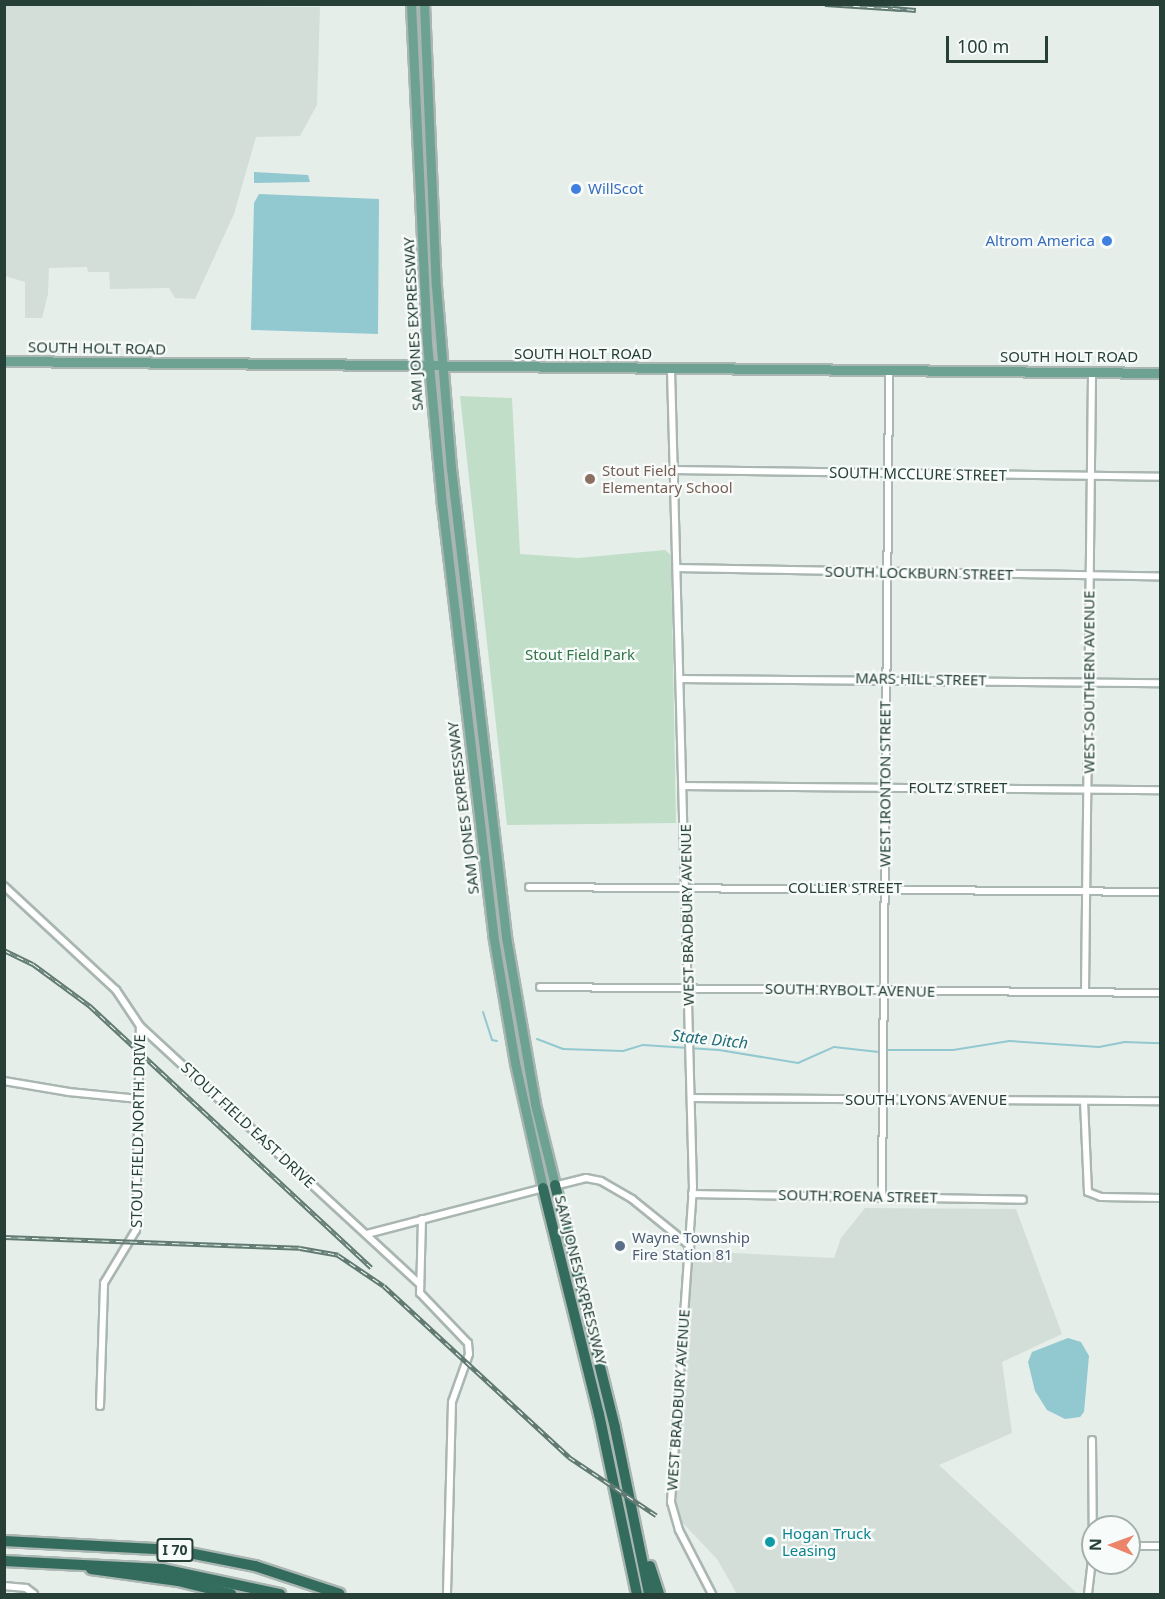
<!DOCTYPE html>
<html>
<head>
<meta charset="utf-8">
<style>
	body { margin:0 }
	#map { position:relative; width:1165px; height:1599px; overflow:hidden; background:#e6eeea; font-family:"Noto Sans",sans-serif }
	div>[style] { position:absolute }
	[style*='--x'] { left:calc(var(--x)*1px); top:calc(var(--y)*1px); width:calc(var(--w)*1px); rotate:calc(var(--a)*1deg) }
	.built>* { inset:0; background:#d4ded9 }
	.green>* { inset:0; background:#c1dec8 }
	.water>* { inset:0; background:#92c8cf }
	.stream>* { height:2px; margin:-1px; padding:0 1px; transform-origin:1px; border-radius:1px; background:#92c8cf }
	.roads { filter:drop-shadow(2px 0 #a9b6b1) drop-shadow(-2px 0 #a9b6b1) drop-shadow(0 2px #a9b6b1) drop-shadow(0 -2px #a9b6b1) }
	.street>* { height:6px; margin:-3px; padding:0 3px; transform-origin:3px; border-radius:3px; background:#fff }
	.primary>* { height:9px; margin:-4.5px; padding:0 4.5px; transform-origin:4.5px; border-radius:4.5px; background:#6da192 }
	.highway>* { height:10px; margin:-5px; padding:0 5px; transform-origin:5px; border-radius:5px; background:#336b5d }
	.rail>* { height:4.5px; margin-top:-2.25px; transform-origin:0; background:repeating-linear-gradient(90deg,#f7fbf9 0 7px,#617b73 0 14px); box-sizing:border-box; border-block:2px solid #617b73 }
	.dots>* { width:16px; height:16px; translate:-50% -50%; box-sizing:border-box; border:3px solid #f7fbf9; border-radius:50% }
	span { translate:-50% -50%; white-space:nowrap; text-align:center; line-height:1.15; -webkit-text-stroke:4.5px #f7fbf9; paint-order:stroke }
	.shield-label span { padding:2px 4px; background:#f7fbf9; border:2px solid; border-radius:4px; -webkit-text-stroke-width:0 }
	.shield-label { font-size:14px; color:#264038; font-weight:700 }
	.shop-label { font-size:15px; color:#366cbe }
	.left { translate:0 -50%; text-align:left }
	.right { translate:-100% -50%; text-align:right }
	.street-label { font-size:15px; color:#264038 }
	.education-label { font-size:15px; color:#785e54 }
	.park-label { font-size:15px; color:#327549 }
	.service-label { font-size:15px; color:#4e5e75 }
	.culture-label { font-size:15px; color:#0d838f }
	.water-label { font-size:16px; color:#226d79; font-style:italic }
	.frame { position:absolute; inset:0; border:6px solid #264038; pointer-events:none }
	.north { position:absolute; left:1081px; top:1515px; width:60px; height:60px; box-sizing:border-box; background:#f7fbf9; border:2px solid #a3b0ac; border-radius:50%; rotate:271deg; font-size:16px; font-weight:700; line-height:24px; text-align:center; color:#264038 }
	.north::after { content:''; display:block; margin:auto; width:21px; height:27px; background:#eb8468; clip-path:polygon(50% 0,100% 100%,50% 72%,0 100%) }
	.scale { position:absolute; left:946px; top:36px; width:102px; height:27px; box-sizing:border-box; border:3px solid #264038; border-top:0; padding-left:8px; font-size:18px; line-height:21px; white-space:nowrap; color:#264038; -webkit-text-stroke:4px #f7fbf9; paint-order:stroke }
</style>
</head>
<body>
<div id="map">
	<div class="built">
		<div style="clip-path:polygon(4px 5px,320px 7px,317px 105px,300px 136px,256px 137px,234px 214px,195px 299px,175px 298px,169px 288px,110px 289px,109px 272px,88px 272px,87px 267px,49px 268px,48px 294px,42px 318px,25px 318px,25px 282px,5px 276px)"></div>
		<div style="clip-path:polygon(865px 1208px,1016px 1209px,1062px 1334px,1002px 1362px,1012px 1433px,939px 1465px,1078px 1594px,737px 1594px,717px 1559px,676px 1516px,680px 1400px,694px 1251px,834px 1258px,841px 1238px)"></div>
	</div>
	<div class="green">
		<div style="clip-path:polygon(460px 396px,512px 398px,520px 554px,578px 558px,665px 550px,671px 555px,676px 823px,507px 825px)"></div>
	</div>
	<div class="water">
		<div style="clip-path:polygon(254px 172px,308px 175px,310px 182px,254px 183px)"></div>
		<div style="clip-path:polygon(259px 194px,379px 199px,378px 334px,251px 330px,254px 203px)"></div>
		<div style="clip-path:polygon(1068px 1338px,1081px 1342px,1089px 1356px,1084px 1412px,1080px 1417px,1065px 1419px,1047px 1410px,1035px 1391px,1028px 1362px,1032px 1352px)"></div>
	</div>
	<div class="stream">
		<div style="--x:483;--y:1012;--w:29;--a:72"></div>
		<div style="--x:492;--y:1040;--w:5;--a:11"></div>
		<div style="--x:537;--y:1039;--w:28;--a:21"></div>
		<div style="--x:563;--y:1049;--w:60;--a:1.9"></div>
		<div style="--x:623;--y:1051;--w:21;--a:-17"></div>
		<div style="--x:643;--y:1045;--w:76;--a:3.8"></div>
		<div style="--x:719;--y:1050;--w:80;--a:9.3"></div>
		<div style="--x:798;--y:1063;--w:39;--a:-24"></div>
		<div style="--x:834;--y:1047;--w:45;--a:6.3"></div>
		<div style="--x:888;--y:1050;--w:65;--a:0"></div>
		<div style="--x:953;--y:1050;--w:57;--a:-9.1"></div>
		<div style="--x:1009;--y:1041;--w:90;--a:3.8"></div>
		<div style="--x:1099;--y:1047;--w:25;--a:-11"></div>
		<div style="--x:1124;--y:1042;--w:36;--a:2"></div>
	</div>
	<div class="roads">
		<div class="street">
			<div style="--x:671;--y:370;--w:817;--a:88.46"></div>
			<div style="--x:693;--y:1187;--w:316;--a:94"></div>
			<div style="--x:671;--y:1502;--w:29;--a:74"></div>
			<div style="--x:679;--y:1530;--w:72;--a:62.7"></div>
			<div style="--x:675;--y:470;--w:485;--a:0.8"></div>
			<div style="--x:678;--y:568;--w:482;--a:1"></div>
			<div style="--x:681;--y:679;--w:479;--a:0.5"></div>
			<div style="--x:683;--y:786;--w:477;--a:0.5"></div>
			<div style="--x:4;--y:886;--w:153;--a:42.9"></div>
			<div style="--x:116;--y:990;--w:43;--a:56.3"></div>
			<div style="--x:140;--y:1026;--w:381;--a:42.7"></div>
			<div style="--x:529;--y:887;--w:631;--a:0.45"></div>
			<div style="--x:540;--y:987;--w:620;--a:0.55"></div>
			<div style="--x:1085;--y:992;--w:620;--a:-89.35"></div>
			<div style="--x:4;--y:1081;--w:66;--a:9.6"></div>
			<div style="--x:69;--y:1092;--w:70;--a:5.7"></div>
			<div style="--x:691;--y:1098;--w:469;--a:0.4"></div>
			<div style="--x:1084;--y:1101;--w:91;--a:87.5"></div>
			<div style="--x:1088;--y:1192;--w:14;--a:21"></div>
			<div style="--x:1101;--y:1197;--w:59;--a:1"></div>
			<div style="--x:554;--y:1186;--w:33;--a:-14"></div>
			<div style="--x:586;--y:1178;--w:15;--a:11"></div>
			<div style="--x:601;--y:1181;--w:36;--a:30"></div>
			<div style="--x:632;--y:1199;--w:75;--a:39"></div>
			<div style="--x:692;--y:1194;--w:331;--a:1"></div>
			<div style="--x:882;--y:1197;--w:826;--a:-89.51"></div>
			<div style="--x:422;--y:1219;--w:74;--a:91.5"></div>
			<div style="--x:420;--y:1293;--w:69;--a:46.2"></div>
			<div style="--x:468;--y:1343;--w:11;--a:85"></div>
			<div style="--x:469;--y:1354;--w:51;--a:109.5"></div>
			<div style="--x:452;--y:1402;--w:192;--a:91.5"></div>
			<div style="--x:367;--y:1234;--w:183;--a:-14.6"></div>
			<div style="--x:100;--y:1406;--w:123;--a:-88.1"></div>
			<div style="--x:104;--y:1283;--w:62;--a:-58.9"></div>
			<div style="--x:136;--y:1230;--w:204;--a:-88.9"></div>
			<div style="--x:1092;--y:1440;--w:111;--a:89.5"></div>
			<div style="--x:1129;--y:1546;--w:31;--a:0"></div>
			<div style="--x:4;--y:1586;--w:22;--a:5"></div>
			<div style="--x:26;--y:1588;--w:10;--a:37"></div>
			<div style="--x:1088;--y:1594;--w:43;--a:-83.4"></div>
		</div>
		<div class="primary">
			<div style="--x:411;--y:4;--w:339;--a:87.3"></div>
			<div style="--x:427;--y:343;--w:162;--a:84.7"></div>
			<div style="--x:442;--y:504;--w:433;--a:83.2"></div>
			<div style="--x:493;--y:934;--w:131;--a:80.3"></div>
			<div style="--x:515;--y:1063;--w:128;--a:77.4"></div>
			<div style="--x:424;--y:4;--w:282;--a:87.6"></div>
			<div style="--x:436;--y:286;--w:183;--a:85.3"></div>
			<div style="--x:451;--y:468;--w:472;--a:83.3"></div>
			<div style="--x:506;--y:937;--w:169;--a:80.1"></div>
			<div style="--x:535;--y:1104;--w:83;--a:76.1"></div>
			<div style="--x:4;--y:361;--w:1156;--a:0.59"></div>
		</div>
		<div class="highway">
			<div style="--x:555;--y:1185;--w:250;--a:76.1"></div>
			<div style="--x:615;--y:1428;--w:169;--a:78.4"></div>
			<div style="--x:543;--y:1188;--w:233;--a:76.1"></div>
			<div style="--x:599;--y:1414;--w:184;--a:78.1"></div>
			<div style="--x:4;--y:1541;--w:170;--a:3"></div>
			<div style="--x:174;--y:1550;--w:83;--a:11.2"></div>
			<div style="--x:255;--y:1566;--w:89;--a:18.2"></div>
			<div style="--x:4;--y:1561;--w:158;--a:2.9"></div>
			<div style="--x:162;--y:1569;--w:121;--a:12"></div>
			<div style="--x:650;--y:1566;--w:29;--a:72"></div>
			<div style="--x:91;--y:1569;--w:88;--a:7.9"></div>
			<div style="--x:178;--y:1581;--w:55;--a:13.8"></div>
		</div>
	</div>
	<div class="rail">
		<div style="--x:825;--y:4;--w:77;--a:3.7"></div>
		<div style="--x:893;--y:8;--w:23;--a:5"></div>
		<div style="--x:4;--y:950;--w:32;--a:26"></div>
		<div style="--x:33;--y:964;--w:71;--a:36.4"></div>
		<div style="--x:90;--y:1006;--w:384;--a:42.9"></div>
		<div style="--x:4;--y:1237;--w:296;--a:2.1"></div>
		<div style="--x:300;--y:1248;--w:39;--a:10"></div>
		<div style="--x:338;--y:1255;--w:55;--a:34"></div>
		<div style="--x:384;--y:1286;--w:252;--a:42.7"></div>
		<div style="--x:569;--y:1457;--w:105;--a:33.7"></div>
	</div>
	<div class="dots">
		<div style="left:576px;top:189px;background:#3f7fe0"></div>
		<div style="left:1107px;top:241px;background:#3f7fe0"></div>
		<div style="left:590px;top:479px;background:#8d6e63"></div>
		<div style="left:620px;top:1246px;background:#5c6f8a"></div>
		<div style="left:770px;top:1542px;background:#0f9aa8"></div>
	</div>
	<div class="shield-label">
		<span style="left:175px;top:1550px">I 70</span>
	</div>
	<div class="shop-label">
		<span class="left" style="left:588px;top:189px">WillScot</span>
		<span class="right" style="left:1095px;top:241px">Altrom America</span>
	</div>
	<div class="street-label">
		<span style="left:413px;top:324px;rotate:-93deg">SAM JONES EXPRESSWAY</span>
		<span style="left:97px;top:348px;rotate:1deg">SOUTH HOLT ROAD</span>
		<span style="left:583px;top:354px">SOUTH HOLT ROAD</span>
		<span style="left:1069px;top:357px">SOUTH HOLT ROAD</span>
		<span style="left:918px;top:474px;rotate:1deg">SOUTH MCCLURE STREET</span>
		<span style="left:919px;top:573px;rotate:1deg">SOUTH LOCKBURN STREET</span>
		<span style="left:921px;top:679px;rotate:1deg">MARS HILL STREET</span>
		<span style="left:1089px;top:682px;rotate:-90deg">WEST SOUTHERN AVENUE</span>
		<span style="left:885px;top:784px;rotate:-90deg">WEST IRONTON STREET</span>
		<span style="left:958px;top:788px">FOLTZ STREET</span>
		<span style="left:463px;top:808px;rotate:-97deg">SAM JONES EXPRESSWAY</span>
		<span style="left:845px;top:888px">COLLIER STREET</span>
		<span style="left:687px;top:915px;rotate:-91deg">WEST BRADBURY AVENUE</span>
		<span style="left:850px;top:990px;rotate:1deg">SOUTH RYBOLT AVENUE</span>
		<span style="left:926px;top:1100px">SOUTH LYONS AVENUE</span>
		<span style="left:248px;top:1125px;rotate:43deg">STOUT FIELD EAST DRIVE</span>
		<span style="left:138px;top:1131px;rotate:-89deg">STOUT FIELD NORTH DRIVE</span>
		<span style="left:858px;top:1196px;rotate:1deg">SOUTH ROENA STREET</span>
		<span style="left:581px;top:1280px;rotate:76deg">SAM JONES EXPRESSWAY</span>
		<span style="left:678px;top:1400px;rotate:-86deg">WEST BRADBURY AVENUE</span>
	</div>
	<div class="education-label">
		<span class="left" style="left:602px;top:479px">Stout Field<br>Elementary School</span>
	</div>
	<div class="park-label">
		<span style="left:580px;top:655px">Stout Field Park</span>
	</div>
	<div class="service-label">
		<span class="left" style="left:632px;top:1246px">Wayne Township<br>Fire Station 81</span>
	</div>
	<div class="culture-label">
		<span class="left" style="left:782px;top:1542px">Hogan Truck<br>Leasing</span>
	</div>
	<div class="water-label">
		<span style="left:710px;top:1039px;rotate:6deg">State Ditch</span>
	</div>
	<div class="frame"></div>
	<div class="north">N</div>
	<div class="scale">100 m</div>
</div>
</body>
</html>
